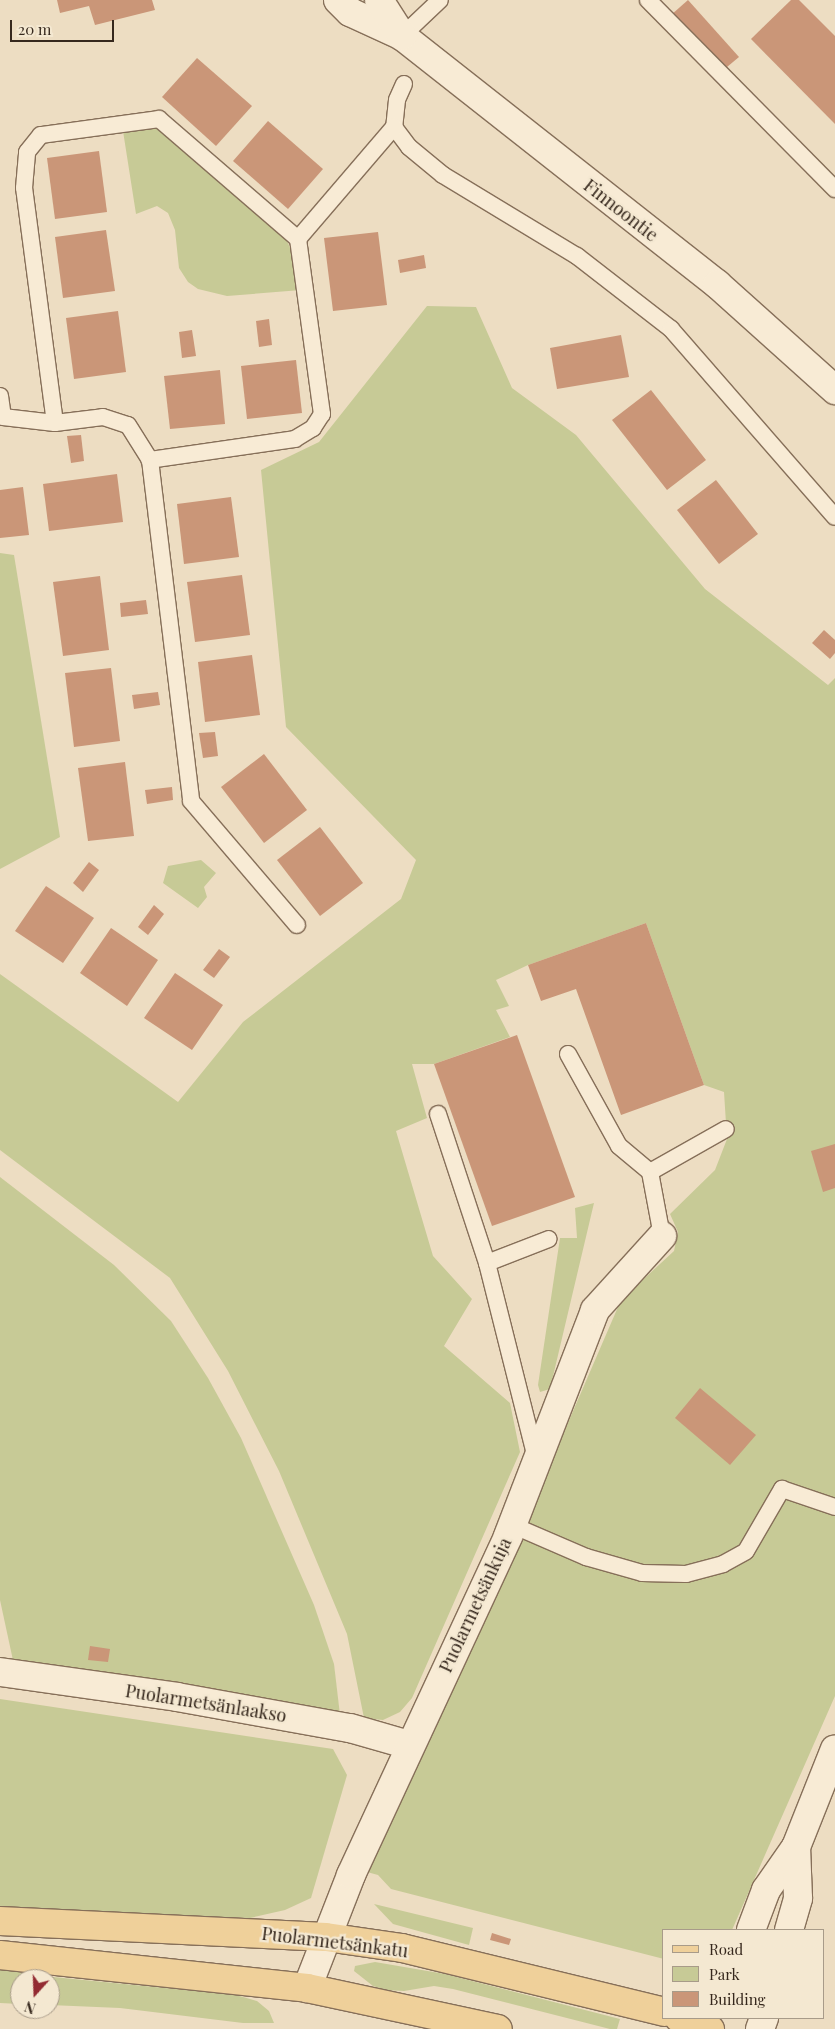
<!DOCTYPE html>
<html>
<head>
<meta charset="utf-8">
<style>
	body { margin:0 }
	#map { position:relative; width:835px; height:2029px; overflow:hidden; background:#edddc2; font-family:"Playfair Display",serif }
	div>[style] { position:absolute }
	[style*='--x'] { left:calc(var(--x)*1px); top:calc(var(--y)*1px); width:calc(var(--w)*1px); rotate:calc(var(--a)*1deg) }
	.green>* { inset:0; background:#c7ca96 }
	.building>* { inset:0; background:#ca9678 }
	.roads { filter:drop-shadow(1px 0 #866f59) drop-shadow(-1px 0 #866f59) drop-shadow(0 1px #866f59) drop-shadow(0 -1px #866f59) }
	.lane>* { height:16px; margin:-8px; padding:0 8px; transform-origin:8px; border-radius:8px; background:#f8ebd5 }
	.street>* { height:28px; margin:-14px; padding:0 14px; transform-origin:14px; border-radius:14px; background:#f8ebd5 }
	.secondary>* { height:28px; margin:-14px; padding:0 14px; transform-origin:14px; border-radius:14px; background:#f8ebd5 }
	.primary>* { height:28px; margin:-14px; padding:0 14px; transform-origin:14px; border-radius:14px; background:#efd09a }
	span { translate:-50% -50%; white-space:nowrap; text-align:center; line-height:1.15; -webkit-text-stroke:4.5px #f4e8d1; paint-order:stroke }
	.street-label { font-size:18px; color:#36281d }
	.legend { position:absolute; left:662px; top:1929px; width:162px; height:90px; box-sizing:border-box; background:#f4e8d1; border:1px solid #a89b89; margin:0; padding:6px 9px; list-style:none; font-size:15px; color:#36281d }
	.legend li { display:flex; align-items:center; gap:10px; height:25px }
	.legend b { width:25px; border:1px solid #a89b89 }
	.north { position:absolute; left:10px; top:1969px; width:50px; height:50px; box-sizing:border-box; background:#f4e8d1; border:1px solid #a89b89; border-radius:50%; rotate:200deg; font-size:14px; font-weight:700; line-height:20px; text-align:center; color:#36281d }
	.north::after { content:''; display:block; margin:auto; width:18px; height:22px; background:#932b32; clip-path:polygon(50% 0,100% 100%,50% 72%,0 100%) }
	.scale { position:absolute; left:10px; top:20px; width:104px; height:22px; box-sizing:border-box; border:2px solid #36281d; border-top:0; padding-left:6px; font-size:15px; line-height:18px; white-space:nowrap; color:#36281d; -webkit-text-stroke:4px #f4e8d1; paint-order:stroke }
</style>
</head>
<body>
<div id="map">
	<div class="green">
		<div style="clip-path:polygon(156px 128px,287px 241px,295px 259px,301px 290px,227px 296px,198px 289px,188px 282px,179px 268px,175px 230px,168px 213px,157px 206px,136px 214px,123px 131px)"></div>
		<div style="clip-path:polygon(427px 306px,476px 307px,512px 388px,576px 435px,705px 589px,828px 685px,835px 678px,835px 1696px,732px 1930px,664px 1930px,664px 1959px,391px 1889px,378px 1875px,367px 1872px,385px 1823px,407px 1788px,507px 1564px,621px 1300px,674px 1251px,678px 1232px,670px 1214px,715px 1170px,727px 1139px,724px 1092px,704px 1085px,646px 923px,528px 965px,496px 980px,509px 1006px,496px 1010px,510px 1037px,434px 1064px,412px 1064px,427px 1118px,396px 1131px,433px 1256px,472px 1299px,444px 1346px,510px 1403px,520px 1452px,412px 1698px,400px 1712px,383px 1720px,364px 1718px,347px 1634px,279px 1471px,228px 1371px,170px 1278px,0 1150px,0 974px,178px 1102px,243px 1022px,401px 899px,416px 860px,286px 727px,261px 470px,319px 442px)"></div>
		<div style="clip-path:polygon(0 553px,14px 555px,60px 837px,0 869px)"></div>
		<div style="clip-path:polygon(201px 860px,216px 873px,204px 887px,207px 897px,198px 908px,163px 883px,168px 866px)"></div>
		<div style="clip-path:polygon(0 1177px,114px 1265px,171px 1321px,208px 1378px,241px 1438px,314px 1605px,334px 1664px,340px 1715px,14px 1665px,0 1600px)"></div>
		<div style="clip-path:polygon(594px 1203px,550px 1389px,540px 1392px,538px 1385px,560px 1238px,577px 1238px,575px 1208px)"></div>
		<div style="clip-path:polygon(0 1699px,333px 1749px,347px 1775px,311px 1898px,285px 1910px,250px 1918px,35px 1913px,0 1909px)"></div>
		<div style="clip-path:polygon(374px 1904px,473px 1928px,469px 1945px,393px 1924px)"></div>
		<div style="clip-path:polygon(375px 1962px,445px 1974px,620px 2019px,617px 2029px,610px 2029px,453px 1989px,434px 1986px,404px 1991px,386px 1990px,373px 1986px,354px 1971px,355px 1966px)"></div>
		<div style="clip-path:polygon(0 1969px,43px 1976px,236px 1995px,257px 2001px,269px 2011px,274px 2023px,243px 2023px,120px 2008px,50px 2005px,50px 1979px,20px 1979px,20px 2004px,0 2003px)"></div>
	</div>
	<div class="building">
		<div style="clip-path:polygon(57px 0,152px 0,155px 10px,95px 25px,89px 6px,60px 13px)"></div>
		<div style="clip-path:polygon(688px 0,739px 57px,721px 72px,671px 15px)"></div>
		<div style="clip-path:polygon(791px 0,799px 0,835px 36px,835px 124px,751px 39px)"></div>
		<div style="clip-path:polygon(197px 58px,252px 106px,216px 146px,162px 97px)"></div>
		<div style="clip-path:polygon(268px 121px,323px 169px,288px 209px,233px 161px)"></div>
		<div style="clip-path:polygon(99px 151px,107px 212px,55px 219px,47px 158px)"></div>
		<div style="clip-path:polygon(106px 230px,115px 291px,63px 298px,55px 237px)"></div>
		<div style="clip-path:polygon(378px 232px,387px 305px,333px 311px,324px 238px)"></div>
		<div style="clip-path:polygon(424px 255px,426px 268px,400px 273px,398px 260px)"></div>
		<div style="clip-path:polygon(118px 311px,126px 372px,74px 379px,66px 318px)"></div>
		<div style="clip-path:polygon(269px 319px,272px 345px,259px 347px,256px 321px)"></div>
		<div style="clip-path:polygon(192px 330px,196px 356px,182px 358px,179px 332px)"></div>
		<div style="clip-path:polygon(621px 335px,629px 377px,557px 389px,550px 348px)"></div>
		<div style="clip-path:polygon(296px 360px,302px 413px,247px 419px,241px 366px)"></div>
		<div style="clip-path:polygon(220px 370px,225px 424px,170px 429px,164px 376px)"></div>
		<div style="clip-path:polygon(651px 390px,706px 460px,667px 490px,612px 420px)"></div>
		<div style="clip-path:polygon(81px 435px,84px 461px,71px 463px,67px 436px)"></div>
		<div style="clip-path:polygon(117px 474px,123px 522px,49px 531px,43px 484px)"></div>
		<div style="clip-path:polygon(716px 480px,758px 534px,719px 564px,677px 510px)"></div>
		<div style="clip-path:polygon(23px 487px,29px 535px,0 538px,0 490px)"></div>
		<div style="clip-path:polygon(231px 497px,239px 557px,184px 564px,177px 504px)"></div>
		<div style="clip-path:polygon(242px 575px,250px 635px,195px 642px,187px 582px)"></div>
		<div style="clip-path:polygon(100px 576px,109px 650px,63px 656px,53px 582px)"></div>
		<div style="clip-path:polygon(146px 600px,148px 614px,121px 617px,120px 603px)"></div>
		<div style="clip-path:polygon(824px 630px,835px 640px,835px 653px,830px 659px,812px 643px)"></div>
		<div style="clip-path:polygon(252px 655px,260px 715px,205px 722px,198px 662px)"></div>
		<div style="clip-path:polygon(111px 668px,120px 741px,74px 747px,65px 673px)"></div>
		<div style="clip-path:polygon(158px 692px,160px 705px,134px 709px,132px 695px)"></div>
		<div style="clip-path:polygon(215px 732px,218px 756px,203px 758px,199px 733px)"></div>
		<div style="clip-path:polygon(264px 754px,307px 810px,264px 843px,221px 787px)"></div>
		<div style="clip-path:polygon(125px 762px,134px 836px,88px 841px,78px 768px)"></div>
		<div style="clip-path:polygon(172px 787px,173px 800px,147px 804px,145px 790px)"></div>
		<div style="clip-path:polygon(320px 827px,363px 883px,320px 916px,277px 860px)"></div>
		<div style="clip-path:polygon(89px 862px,99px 870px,83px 892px,73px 883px)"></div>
		<div style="clip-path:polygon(46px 886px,94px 918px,63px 963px,15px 931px)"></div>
		<div style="clip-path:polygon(154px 905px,164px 914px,148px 935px,138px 927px)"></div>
		<div style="clip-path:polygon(646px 923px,704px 1085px,621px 1115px,576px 989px,541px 1001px,528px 965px)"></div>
		<div style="clip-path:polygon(111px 928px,158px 960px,127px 1006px,80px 973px)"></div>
		<div style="clip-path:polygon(219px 949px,230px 957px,214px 978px,203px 970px)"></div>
		<div style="clip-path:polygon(175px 973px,223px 1005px,192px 1050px,144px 1018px)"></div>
		<div style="clip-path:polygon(517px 1035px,575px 1197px,492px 1226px,434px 1064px)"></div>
		<div style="clip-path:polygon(835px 1144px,835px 1188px,823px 1192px,811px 1151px)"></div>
		<div style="clip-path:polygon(700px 1388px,756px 1435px,730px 1465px,675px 1418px)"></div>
		<div style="clip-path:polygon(90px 1646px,110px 1649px,108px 1662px,88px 1660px)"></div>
		<div style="clip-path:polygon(492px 1933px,511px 1939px,509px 1945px,490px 1940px)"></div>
	</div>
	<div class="roads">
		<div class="lane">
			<div style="--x:648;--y:0;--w:266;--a:45.3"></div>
			<div style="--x:402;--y:36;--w:52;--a:-43.5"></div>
			<div style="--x:404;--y:84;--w:17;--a:114"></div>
			<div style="--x:397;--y:100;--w:27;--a:96"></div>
			<div style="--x:394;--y:127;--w:25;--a:53"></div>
			<div style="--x:409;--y:147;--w:44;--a:39.5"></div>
			<div style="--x:443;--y:175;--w:157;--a:31.2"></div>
			<div style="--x:577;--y:256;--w:119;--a:37.8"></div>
			<div style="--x:671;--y:329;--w:249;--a:48.9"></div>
			<div style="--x:298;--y:239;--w:148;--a:-49.4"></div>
			<div style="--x:0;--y:396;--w:21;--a:82"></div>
			<div style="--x:3;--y:417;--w:52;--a:6.6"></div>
			<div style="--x:55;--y:423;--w:48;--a:-7.1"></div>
			<div style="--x:103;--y:417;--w:26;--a:18"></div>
			<div style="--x:128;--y:425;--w:41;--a:57.8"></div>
			<div style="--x:150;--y:460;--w:343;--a:83.1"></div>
			<div style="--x:191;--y:801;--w:163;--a:49.5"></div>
			<div style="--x:55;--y:423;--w:237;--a:-97.5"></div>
			<div style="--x:24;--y:188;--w:36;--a:-85"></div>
			<div style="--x:27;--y:152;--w:22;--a:-51"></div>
			<div style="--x:41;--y:135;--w:119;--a:-7.7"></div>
			<div style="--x:159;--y:119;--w:184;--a:40.8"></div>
			<div style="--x:298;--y:239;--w:177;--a:82.2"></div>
			<div style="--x:322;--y:414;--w:17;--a:123"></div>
			<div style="--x:313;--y:428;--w:21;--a:149"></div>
			<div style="--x:295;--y:439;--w:147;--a:171.8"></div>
			<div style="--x:568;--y:1054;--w:105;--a:61"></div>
			<div style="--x:619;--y:1146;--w:40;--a:40"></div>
			<div style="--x:650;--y:1172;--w:87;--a:-29.5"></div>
			<div style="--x:438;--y:1114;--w:157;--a:71.8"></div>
			<div style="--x:487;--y:1263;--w:201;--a:75.9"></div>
			<div style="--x:650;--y:1172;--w:65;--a:79.4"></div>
			<div style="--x:487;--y:1263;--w:66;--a:-21.2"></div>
			<div style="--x:512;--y:1525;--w:81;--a:23.4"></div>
			<div style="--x:586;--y:1557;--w:58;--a:15.9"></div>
			<div style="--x:642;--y:1573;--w:44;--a:1.3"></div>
			<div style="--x:686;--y:1574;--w:38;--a:-15"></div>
			<div style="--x:723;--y:1564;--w:26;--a:-29"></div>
			<div style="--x:746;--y:1551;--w:72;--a:-59.9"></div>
			<div style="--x:782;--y:1489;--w:56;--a:18.8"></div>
		</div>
		<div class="street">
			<div style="--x:0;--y:1672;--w:179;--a:8"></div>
			<div style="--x:177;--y:1697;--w:176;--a:10.2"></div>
			<div style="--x:350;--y:1728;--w:61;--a:16.1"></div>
			<div style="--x:307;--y:1988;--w:121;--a:-68.7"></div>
			<div style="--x:351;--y:1875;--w:374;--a:-65.1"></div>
			<div style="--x:508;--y:1536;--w:242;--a:-68.9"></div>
			<div style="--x:595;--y:1310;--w:100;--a:-47.8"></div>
		</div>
		<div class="secondary">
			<div style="--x:338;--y:0;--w:17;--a:45"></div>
			<div style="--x:350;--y:12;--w:57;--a:24.8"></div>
			<div style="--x:402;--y:36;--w:401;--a:38.2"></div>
			<div style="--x:717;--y:284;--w:159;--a:41.9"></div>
			<div style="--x:379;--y:0;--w:43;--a:57.4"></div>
			<div style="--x:751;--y:1930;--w:43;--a:-69.4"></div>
			<div style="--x:766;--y:1890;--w:52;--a:-55.1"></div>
			<div style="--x:796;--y:1847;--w:105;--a:-68.3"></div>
			<div style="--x:789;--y:1930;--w:33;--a:-74"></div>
			<div style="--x:798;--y:1898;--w:51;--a:-92.2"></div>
			<div style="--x:760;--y:2029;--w:12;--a:-70"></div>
		</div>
		<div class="primary">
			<div style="--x:0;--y:1921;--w:326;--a:2.8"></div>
			<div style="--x:326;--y:1937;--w:77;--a:8.2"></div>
			<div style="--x:402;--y:1948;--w:270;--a:13.7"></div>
			<div style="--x:0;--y:1955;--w:309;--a:6.1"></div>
			<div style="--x:307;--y:1988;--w:195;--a:12.1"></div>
			<div style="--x:679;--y:2018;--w:33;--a:20"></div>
		</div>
	</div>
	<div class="street-label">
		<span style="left:621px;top:210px;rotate:38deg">Finnoontie</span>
		<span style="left:475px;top:1605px;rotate:-65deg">Puolarmetsänkuja</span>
		<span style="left:206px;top:1703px;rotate:9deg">Puolarmetsänlaakso</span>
		<span style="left:335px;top:1942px;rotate:7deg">Puolarmetsänkatu</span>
	</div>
	<ul class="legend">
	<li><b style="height:6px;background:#efd09a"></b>Road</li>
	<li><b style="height:14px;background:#c7ca96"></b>Park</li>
	<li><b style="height:14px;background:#ca9678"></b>Building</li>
	</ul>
	<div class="north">N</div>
	<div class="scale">20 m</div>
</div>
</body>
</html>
